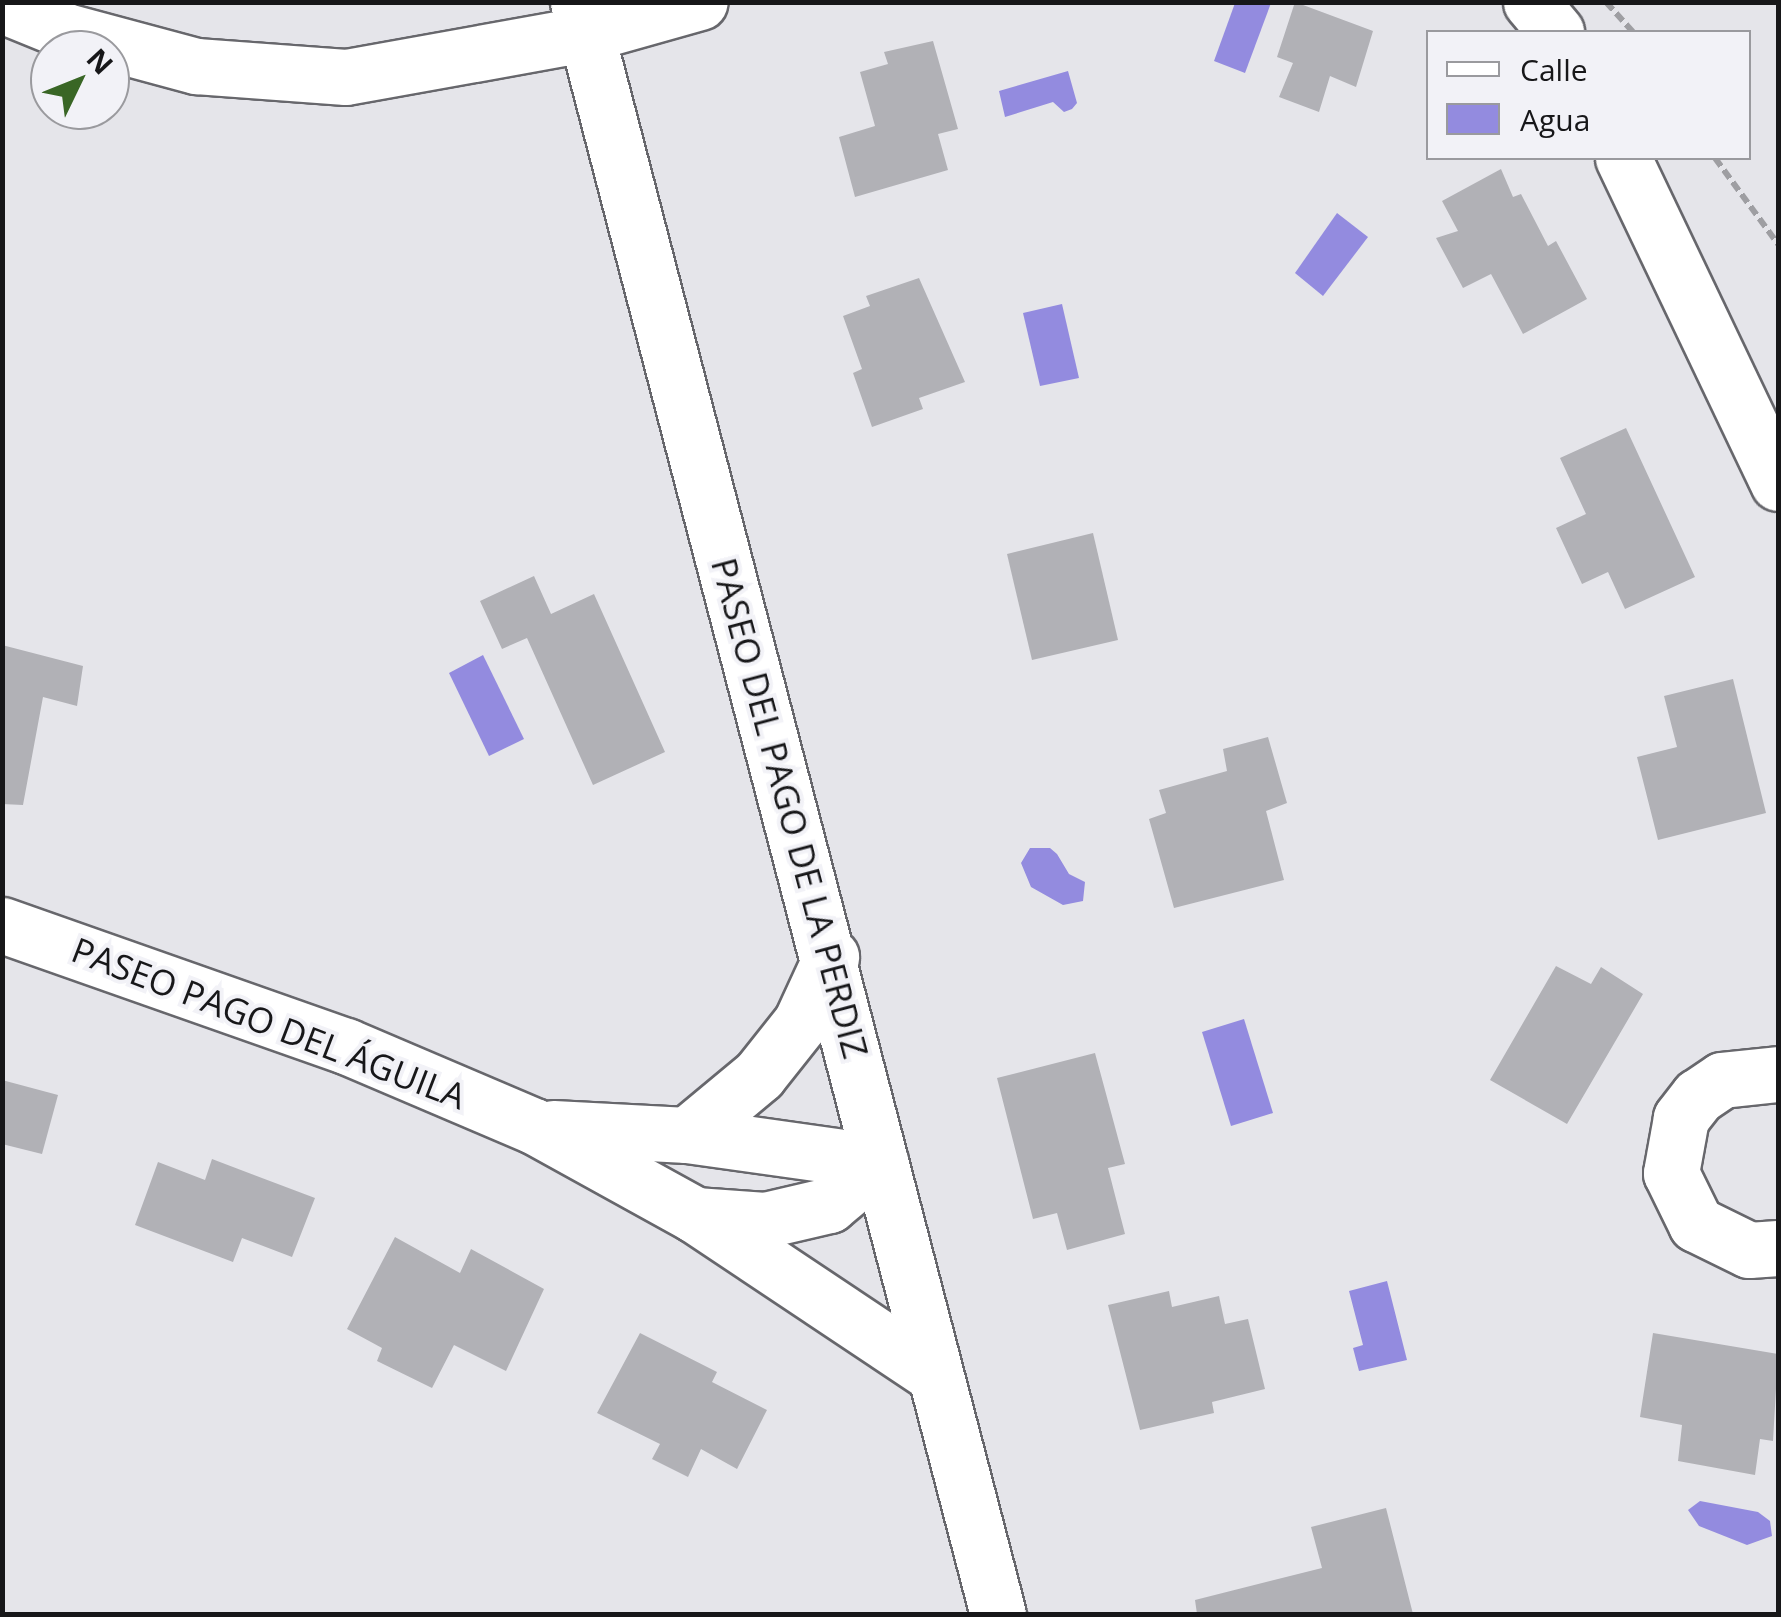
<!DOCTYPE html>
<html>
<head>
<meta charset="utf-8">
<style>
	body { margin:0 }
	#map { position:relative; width:1781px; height:1617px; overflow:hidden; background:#e5e5ea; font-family:"Open Sans",sans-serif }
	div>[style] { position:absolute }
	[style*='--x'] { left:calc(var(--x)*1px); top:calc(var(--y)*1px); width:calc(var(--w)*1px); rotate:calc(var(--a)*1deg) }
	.water>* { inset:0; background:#938bdf }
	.building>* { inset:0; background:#b1b1b6 }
	.path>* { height:6px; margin-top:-3px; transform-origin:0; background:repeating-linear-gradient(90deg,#9e9ea2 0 10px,transparent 0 15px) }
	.roads { filter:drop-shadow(2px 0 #67676c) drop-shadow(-2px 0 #67676c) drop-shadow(0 2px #67676c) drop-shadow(0 -2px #67676c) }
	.street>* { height:55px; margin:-27.5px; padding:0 27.5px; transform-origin:27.5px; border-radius:27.5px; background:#fff }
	span { translate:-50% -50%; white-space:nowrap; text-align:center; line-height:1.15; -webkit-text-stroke:8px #f2f2f7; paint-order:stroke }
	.street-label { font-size:35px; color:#171719 }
	.frame { position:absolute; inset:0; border:5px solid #171719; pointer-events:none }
	.legend { position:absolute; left:1426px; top:30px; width:325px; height:130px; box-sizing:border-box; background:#f2f2f7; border:2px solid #9a9a9e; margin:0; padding:12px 18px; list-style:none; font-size:30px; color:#171719 }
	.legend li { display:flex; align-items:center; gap:20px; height:50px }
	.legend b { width:50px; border:2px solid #9a9a9e }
	.north { position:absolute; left:30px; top:30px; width:100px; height:100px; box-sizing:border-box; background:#f2f2f7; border:2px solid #9a9a9e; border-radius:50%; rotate:47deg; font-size:28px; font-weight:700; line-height:40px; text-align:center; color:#171719 }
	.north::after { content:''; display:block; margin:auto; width:35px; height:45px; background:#396625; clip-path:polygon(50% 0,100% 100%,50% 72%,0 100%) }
</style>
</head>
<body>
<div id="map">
	<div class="water">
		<div style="clip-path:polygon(1235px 3px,1271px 3px,1245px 73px,1214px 61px)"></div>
		<div style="clip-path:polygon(1068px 71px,1077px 103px,1072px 109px,1064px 112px,1053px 102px,1005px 117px,999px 91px)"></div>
		<div style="clip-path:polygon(1337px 213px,1368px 237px,1323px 296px,1295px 273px)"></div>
		<div style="clip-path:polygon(1062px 304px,1079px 378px,1040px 386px,1023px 313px)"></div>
		<div style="clip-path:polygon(483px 655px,524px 739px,489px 756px,449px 673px)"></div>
		<div style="clip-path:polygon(1030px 848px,1050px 848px,1057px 854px,1069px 874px,1085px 882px,1083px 901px,1063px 905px,1031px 887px,1021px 863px)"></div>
		<div style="clip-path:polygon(1244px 1019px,1273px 1113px,1231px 1126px,1202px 1032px)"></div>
		<div style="clip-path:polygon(1387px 1281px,1407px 1360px,1359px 1371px,1353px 1348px,1363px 1345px,1349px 1291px)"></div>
		<div style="clip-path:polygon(1700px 1501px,1758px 1512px,1770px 1521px,1772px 1536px,1747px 1545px,1699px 1526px,1688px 1510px)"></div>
	</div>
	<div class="building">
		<div style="clip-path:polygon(1295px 2px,1373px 31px,1356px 87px,1330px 76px,1319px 112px,1279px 97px,1293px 63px,1277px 57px)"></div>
		<div style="clip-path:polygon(933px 41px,958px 129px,938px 134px,948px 170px,855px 197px,839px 137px,875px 126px,860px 72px,888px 64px,884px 52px)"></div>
		<div style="clip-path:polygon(1501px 169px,1513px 197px,1521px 194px,1548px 246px,1556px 241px,1587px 299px,1523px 334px,1491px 274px,1463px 288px,1436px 238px,1458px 231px,1442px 201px)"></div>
		<div style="clip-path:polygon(919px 278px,965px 382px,919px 398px,923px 409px,872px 427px,853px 373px,862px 369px,843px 316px,870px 306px,866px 296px)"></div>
		<div style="clip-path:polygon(1626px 428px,1695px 577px,1625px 609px,1608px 572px,1582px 584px,1556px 528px,1586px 514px,1560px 458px)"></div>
		<div style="clip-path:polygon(1093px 533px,1118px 640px,1032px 660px,1007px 554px)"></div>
		<div style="clip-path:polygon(534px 576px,551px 614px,594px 594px,665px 752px,593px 785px,527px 638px,502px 649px,480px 601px)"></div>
		<div style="clip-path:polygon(2px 645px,83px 666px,77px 706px,43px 697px,23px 805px,2px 804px)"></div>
		<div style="clip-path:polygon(1733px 679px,1766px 813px,1658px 840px,1637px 757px,1677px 747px,1664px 696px)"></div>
		<div style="clip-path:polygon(1268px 737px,1287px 803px,1266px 811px,1284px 880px,1174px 908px,1149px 819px,1166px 813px,1159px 790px,1227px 771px,1223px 749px)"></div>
		<div style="clip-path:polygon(1556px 966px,1591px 984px,1601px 967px,1643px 994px,1567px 1124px,1490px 1080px)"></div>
		<div style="clip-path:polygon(1095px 1053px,1125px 1164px,1108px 1168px,1125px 1234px,1067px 1250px,1057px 1213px,1033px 1219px,997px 1078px)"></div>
		<div style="clip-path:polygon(2px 1080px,58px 1095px,42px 1154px,2px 1144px)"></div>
		<div style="clip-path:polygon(212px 1159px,315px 1198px,292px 1257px,242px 1238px,233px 1262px,135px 1225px,158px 1162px,205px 1180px)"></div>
		<div style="clip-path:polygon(395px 1237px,460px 1273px,471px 1249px,544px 1289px,506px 1371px,454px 1345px,432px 1388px,377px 1361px,382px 1348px,347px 1329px)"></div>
		<div style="clip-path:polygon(1169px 1291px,1172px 1307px,1219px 1296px,1225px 1324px,1248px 1319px,1265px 1389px,1212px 1402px,1214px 1413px,1140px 1430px,1108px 1305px)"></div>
		<div style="clip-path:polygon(640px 1333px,717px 1372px,712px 1382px,767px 1410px,737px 1469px,701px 1449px,688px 1477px,652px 1459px,660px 1444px,597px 1413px)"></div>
		<div style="clip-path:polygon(1653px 1333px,1778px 1354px,1773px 1441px,1760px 1439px,1755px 1475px,1678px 1461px,1682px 1425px,1640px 1417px)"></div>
		<div style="clip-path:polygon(1386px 1508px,1413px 1614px,1197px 1614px,1195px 1600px,1322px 1568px,1311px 1527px)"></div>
	</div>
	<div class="path">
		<div style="--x:1606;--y:2;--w:40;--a:48"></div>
		<div style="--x:1715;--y:158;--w:107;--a:53.8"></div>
	</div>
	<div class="roads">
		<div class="street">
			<div style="--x:578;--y:2;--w:1666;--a:75.4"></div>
			<div style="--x:1531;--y:2;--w:39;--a:50"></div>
			<div style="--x:2;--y:5;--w:69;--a:22.1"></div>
			<div style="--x:66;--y:31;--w:135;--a:15.1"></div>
			<div style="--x:196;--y:66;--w:150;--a:4.2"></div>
			<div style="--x:346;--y:77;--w:244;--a:-10.2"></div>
			<div style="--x:586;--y:34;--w:118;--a:-15.7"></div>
			<div style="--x:1623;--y:158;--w:360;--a:64.5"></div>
			<div style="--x:2;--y:925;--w:365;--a:19.4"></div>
			<div style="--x:346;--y:1046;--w:204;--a:23.1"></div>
			<div style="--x:534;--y:1126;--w:184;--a:28.9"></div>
			<div style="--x:695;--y:1215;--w:285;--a:33.7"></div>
			<div style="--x:1778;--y:1074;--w:56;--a:173.9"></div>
			<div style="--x:1722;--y:1080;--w:29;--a:146"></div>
			<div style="--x:1698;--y:1096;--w:28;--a:128"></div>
			<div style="--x:1681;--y:1118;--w:56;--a:100.3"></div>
			<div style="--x:1671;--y:1173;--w:57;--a:63.9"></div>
			<div style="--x:1696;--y:1224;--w:59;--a:26.1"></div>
			<div style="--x:1749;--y:1250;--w:29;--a:-4"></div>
			<div style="--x:553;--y:1128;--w:134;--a:3"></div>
			<div style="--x:687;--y:1135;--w:94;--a:-39.8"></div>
			<div style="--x:759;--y:1075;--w:68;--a:-51.6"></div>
			<div style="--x:801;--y:1022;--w:72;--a:-65.2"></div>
			<div style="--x:687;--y:1135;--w:195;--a:8"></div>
			<div style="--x:695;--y:1215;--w:70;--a:4.1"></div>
			<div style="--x:765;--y:1220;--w:66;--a:-13.2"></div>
			<div style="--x:829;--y:1205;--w:67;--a:-40.1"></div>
		</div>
	</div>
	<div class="street-label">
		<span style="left:790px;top:808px;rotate:75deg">PASEO DEL PAGO DE LA PERDIZ</span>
		<span style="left:269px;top:1023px;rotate:21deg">PASEO PAGO DEL ÁGUILA</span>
	</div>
	<div class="frame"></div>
	<ul class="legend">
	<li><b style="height:12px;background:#fff"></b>Calle</li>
	<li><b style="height:28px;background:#938bdf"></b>Agua</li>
	</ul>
	<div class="north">N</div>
</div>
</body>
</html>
